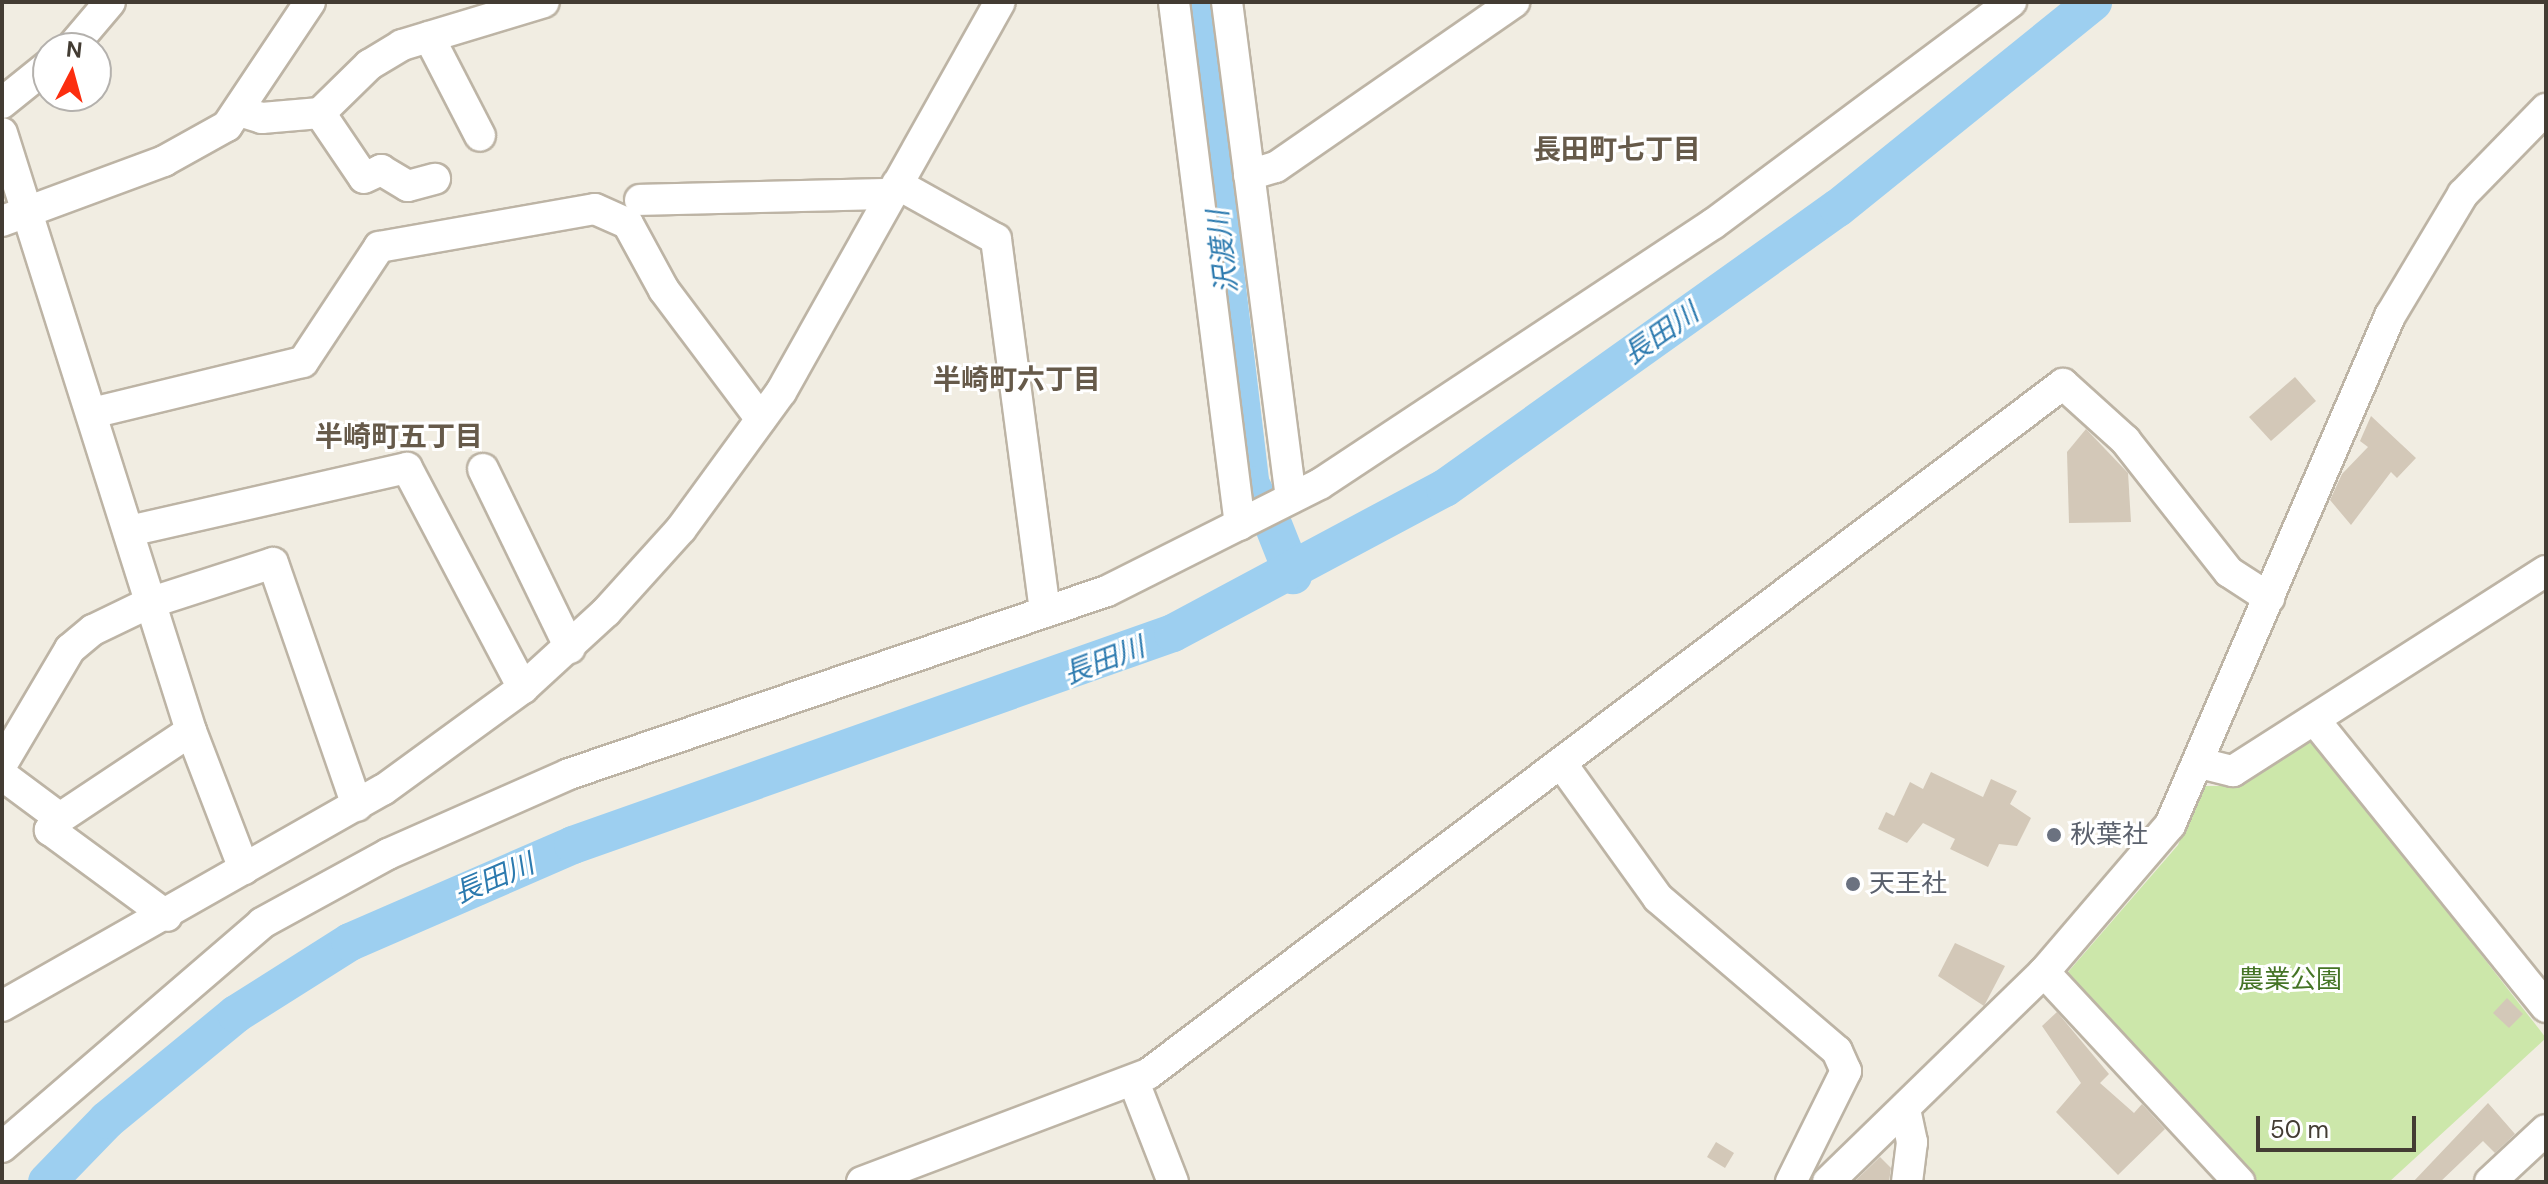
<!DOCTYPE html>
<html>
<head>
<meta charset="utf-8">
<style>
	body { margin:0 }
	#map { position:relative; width:2548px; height:1184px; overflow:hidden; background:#f1ede2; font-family:"DM Sans","Noto Sans JP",sans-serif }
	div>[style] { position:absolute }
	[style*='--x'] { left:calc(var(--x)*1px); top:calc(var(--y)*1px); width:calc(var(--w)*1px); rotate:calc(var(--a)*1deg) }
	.green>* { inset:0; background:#cce7aa }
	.river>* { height:38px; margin:-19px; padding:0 19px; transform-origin:19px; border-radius:19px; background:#9dcff0 }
	.building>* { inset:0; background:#d3c8b8 }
	.roads { filter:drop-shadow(2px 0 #bdb4a5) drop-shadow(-2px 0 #bdb4a5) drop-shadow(0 2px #bdb4a5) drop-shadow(0 -2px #bdb4a5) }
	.minor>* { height:30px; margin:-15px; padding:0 15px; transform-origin:15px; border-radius:15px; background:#fff }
	.dots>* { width:22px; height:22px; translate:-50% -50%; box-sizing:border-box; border:4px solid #fff; border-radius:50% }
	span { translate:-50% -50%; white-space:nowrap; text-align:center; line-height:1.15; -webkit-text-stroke:6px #fff; paint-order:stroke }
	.worship-label { font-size:26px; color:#5b616d }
	.left { translate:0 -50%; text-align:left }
	.park-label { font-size:26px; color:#457426 }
	.neighbourhood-label { font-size:28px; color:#665a4a; font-weight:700 }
	.water-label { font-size:28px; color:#2c7aaf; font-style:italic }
	.frame { position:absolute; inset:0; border:4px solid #433c33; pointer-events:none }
	.north { position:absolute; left:32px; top:32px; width:80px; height:80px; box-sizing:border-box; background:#fff; border:2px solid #b4b1ad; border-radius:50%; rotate:6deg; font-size:22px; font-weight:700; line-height:32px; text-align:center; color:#433c33 }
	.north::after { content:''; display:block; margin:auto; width:28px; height:36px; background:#fc2e0f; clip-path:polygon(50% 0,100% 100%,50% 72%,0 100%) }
	.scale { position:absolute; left:2256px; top:1116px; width:160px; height:36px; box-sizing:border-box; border:4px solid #433c33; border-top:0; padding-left:10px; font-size:24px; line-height:28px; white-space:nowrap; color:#433c33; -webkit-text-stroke:6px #fff; paint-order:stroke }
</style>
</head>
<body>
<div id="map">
	<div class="green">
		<div style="clip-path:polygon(2303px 742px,2317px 744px,2546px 1038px,2389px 1182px,2252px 1182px,2062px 979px,2178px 845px,2202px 786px,2227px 786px)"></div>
	</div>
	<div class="river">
		<div style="--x:1193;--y:2;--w:486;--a:83.2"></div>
		<div style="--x:1251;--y:485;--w:18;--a:63"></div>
		<div style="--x:1274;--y:527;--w:52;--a:68.4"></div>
		<div style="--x:47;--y:1182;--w:86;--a:-45.9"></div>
		<div style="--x:107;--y:1120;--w:167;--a:-39.4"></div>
		<div style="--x:236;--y:1014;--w:135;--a:-32.3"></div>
		<div style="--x:350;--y:942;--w:243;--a:-23.5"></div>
		<div style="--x:573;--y:845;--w:636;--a:-19.46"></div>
		<div style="--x:1173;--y:633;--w:308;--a:-28.1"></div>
		<div style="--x:1445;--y:488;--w:483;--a:-35.5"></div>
		<div style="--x:1838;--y:208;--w:328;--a:-38.9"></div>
	</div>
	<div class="building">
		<div style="clip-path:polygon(2295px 377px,2316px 401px,2271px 441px,2249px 417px)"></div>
		<div style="clip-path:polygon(2371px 416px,2416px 458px,2397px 478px,2391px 472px,2351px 525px,2330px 500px,2342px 474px,2368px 447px,2360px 441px)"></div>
		<div style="clip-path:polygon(2086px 429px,2128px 473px,2131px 522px,2069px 523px,2067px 452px)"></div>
		<div style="clip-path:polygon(1931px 772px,1983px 797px,1991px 779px,2017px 791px,2010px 804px,2031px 818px,2017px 846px,1999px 844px,1988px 867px,1950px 849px,1955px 839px,1923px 823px,1907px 843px,1878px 829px,1886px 812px,1894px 816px,1910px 782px,1923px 789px)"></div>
		<div style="clip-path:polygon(1955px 943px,2005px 966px,1984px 1006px,1938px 976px)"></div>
		<div style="clip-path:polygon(2507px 998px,2523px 1014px,2509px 1028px,2493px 1013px)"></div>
		<div style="clip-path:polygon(2057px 1012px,2109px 1074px,2100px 1083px,2134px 1113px,2142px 1104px,2165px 1129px,2118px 1175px,2056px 1112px,2081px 1083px,2042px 1026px)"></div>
		<div style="clip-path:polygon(2488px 1103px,2515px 1134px,2495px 1153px,2483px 1141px,2440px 1182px,2413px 1182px)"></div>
		<div style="clip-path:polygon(1716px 1142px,1734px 1153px,1725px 1168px,1707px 1157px)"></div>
		<div style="clip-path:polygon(1880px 1157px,1891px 1168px,1889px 1182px,1854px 1182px)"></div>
	</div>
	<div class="roads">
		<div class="minor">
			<div style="--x:1174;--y:2;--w:527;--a:82.81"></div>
			<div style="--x:1227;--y:2;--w:500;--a:82.65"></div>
			<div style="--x:429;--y:37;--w:111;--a:62.7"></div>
			<div style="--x:71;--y:48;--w:60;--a:-49.7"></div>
			<div style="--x:2;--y:103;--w:59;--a:-38.8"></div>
			<div style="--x:239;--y:111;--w:24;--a:17"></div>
			<div style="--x:262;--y:118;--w:58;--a:-4.9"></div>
			<div style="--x:320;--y:113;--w:78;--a:55.9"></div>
			<div style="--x:364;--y:178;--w:19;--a:-25"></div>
			<div style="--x:381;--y:170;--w:31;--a:31"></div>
			<div style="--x:408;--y:186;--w:28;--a:-15"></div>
			<div style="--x:320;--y:113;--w:69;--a:-44.4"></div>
			<div style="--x:369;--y:65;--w:39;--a:-31"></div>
			<div style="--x:402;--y:45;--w:148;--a:-16.8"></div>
			<div style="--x:2;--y:133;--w:627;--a:72.46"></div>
			<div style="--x:191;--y:731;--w:148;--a:69"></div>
			<div style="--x:1249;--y:175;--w:28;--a:-17"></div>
			<div style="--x:1276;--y:167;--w:290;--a:-34.7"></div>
			<div style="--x:897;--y:184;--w:113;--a:29.1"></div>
			<div style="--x:996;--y:239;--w:376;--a:82.5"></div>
			<div style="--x:640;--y:200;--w:250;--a:-1.4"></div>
			<div style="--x:2;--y:221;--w:173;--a:-20.3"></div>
			<div style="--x:164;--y:161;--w:72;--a:-29.1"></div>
			<div style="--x:227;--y:126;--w:149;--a:-56.2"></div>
			<div style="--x:92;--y:413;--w:217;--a:-13.6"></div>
			<div style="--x:303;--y:362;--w:138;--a:-56.5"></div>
			<div style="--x:379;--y:247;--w:219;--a:-10"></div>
			<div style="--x:595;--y:209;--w:36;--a:24"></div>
			<div style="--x:628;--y:224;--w:75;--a:61.4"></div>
			<div style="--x:664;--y:290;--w:161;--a:53.1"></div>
			<div style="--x:483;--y:469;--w:199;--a:64.1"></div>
			<div style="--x:129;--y:531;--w:285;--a:-12.8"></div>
			<div style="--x:407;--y:468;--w:249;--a:62.2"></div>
			<div style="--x:2317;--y:723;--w:365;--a:51.1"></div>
			<div style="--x:1561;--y:763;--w:166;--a:54.3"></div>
			<div style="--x:1658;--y:898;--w:235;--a:40.5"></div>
			<div style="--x:1837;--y:1051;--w:22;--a:66"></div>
			<div style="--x:1846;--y:1071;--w:124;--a:116.4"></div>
			<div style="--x:2200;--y:763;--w:34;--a:14"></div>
			<div style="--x:2233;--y:771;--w:371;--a:-32.6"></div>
			<div style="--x:2;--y:764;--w:134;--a:-59.4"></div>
			<div style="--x:70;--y:649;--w:30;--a:-40"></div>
			<div style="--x:93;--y:630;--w:62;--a:-25.7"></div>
			<div style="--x:149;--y:603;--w:130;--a:-17.9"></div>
			<div style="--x:273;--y:563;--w:257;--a:70.9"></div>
			<div style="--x:2;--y:775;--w:72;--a:36.6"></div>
			<div style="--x:60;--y:818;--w:157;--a:-33.6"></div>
			<div style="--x:60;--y:818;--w:16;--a:130"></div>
			<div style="--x:50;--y:830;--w:145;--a:36.3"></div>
			<div style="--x:2044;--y:972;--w:287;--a:47.1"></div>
			<div style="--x:2;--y:1006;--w:438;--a:-29.6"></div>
			<div style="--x:383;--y:790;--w:173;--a:-36.1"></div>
			<div style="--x:523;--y:688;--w:113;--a:-42.5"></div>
			<div style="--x:606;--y:612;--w:112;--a:-47.9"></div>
			<div style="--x:681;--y:529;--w:170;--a:-53.9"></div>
			<div style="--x:781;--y:392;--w:447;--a:-60.7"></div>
			<div style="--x:1134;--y:1082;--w:107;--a:68.7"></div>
			<div style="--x:1905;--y:1109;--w:34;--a:78"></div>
			<div style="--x:1912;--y:1142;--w:40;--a:97.1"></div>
			<div style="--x:2;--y:1147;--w:343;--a:-40.7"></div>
			<div style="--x:262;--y:923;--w:144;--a:-28.7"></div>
			<div style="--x:388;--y:854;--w:198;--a:-23.8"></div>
			<div style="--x:569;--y:774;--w:568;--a:-18.79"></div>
			<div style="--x:1107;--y:591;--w:238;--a:-26.7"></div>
			<div style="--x:1320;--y:484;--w:471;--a:-33.5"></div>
			<div style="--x:1713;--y:224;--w:372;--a:-36.7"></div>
			<div style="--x:862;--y:1182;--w:306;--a:-20.7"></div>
			<div style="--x:1148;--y:1074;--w:1146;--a:-37.02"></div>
			<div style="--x:2063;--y:384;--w:84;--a:42.1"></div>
			<div style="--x:2125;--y:440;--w:168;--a:51.8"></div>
			<div style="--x:2229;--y:572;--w:48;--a:33"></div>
			<div style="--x:1828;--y:1182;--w:301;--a:-44.2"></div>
			<div style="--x:2044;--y:972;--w:194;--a:-49.4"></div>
			<div style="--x:2170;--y:825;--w:555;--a:-66.63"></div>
			<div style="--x:2390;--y:316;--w:142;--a:-59.1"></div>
			<div style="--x:2463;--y:194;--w:119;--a:-45.7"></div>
			<div style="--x:2490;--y:1182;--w:76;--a:-42.9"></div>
		</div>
	</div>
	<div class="dots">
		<div style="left:2054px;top:835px;background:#6b7280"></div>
		<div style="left:1853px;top:884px;background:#6b7280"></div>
	</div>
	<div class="worship-label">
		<span class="left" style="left:2070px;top:835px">秋葉社</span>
		<span class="left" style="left:1869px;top:884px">天王社</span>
	</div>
	<div class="park-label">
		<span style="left:2290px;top:980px">農業公園</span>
	</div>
	<div class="neighbourhood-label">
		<span style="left:1617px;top:150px">長田町七丁目</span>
		<span style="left:1017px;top:380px">半崎町六丁目</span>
		<span style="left:399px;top:437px">半崎町五丁目</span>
	</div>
	<div class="water-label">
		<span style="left:1223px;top:252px;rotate:-97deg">沢渡川</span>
		<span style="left:1661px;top:334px;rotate:-35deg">長田川</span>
		<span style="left:1104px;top:661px;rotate:-21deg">長田川</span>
		<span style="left:494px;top:879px;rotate:-23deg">長田川</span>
	</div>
	<div class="frame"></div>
	<div class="north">N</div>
	<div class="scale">50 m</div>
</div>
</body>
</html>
